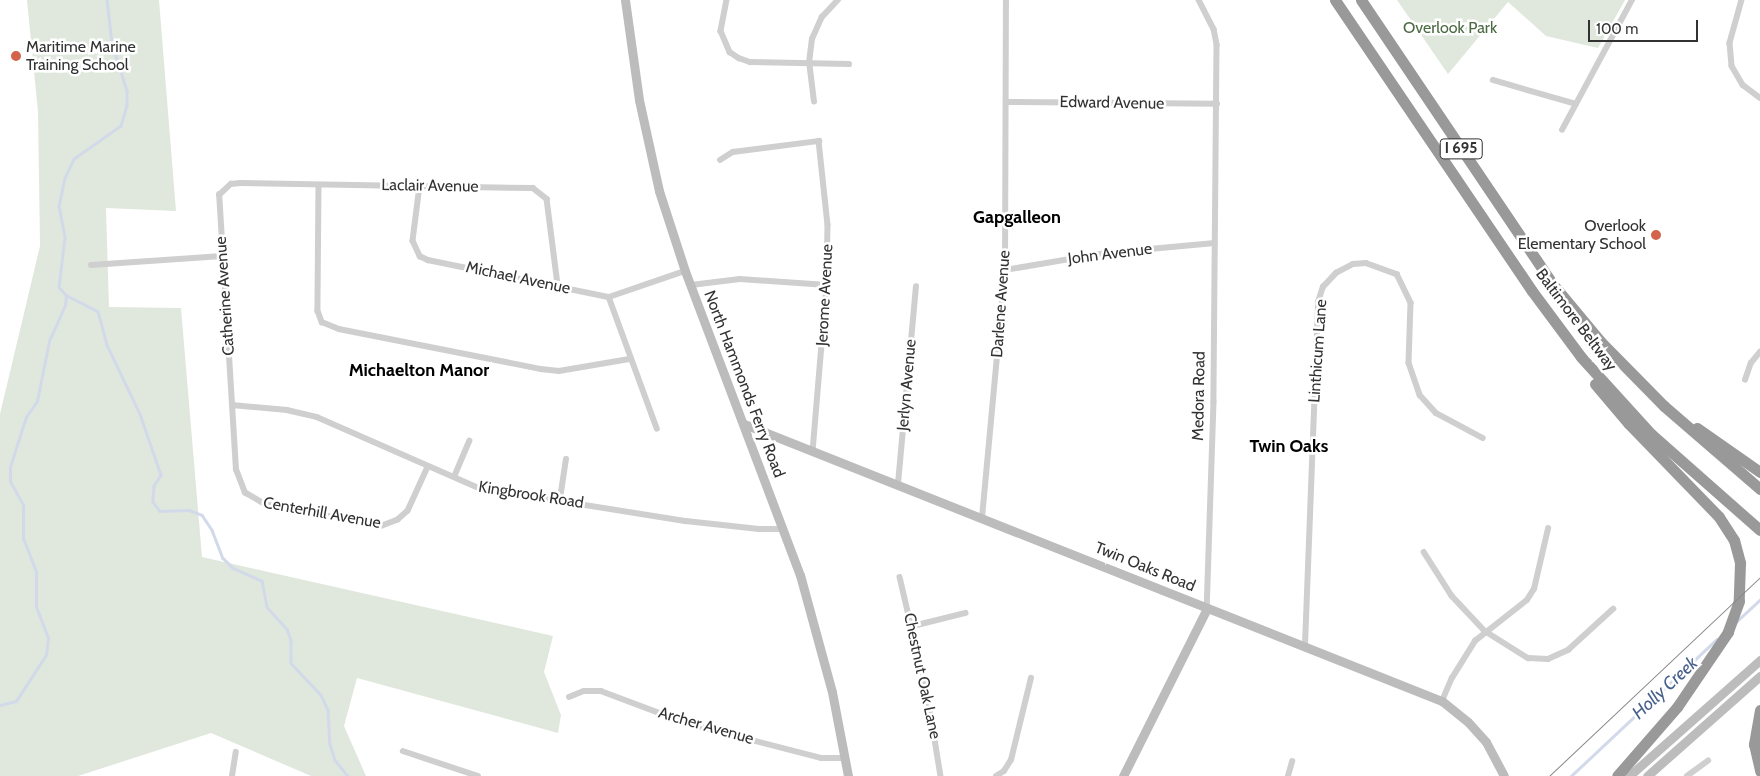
<!DOCTYPE html>
<html>
<head>
<meta charset="utf-8">
<style>
	body { margin:0 }
	#map { position:relative; width:1760px; height:776px; overflow:hidden; background:#fff; font-family:Cabin,sans-serif }
	div>[style] { position:absolute }
	[style*='--x'] { left:calc(var(--x)*1px); top:calc(var(--y)*1px); width:calc(var(--w)*1px); rotate:calc(var(--a)*1deg) }
	.green>* { inset:0; background:#e0e8dd }
	.stream>* { height:2.5px; margin:-1.25px; padding:0 1.25px; transform-origin:1.25px; border-radius:1.25px; background:#d2daea }
	.street>* { height:5.5px; margin:-2.75px; padding:0 2.75px; transform-origin:2.75px; border-radius:2.75px; background:#cfcfcf }
	.secondary>* { height:9px; margin:-4.5px; padding:0 4.5px; transform-origin:4.5px; border-radius:4.5px; background:#bcbcbc }
	.highway>* { height:11px; margin:-5.5px; padding:0 5.5px; transform-origin:5.5px; border-radius:5.5px; background:#999 }
	.tram>* { height:1px; margin:-0.5px; padding:0 0.5px; transform-origin:0.5px; border-radius:0.5px; background:#878787 }
	.dots>* { width:14px; height:14px; translate:-50% -50%; box-sizing:border-box; border:2px solid #fff; border-radius:50% }
	span { translate:-50% -50%; white-space:nowrap; text-align:center; line-height:1.15; -webkit-text-stroke:5px #fff; paint-order:stroke }
	.shield-label span { padding:1px 4px; background:#fff; border:1px solid; border-radius:4px; -webkit-text-stroke-width:0 }
	.shield-label { font-size:15px; color:#323232; font-weight:700 }
	.park-label { font-size:16px; color:#4c6a44 }
	.poi-label { font-size:16px; color:#323232 }
	.left { translate:0 -50%; text-align:left }
	.right { translate:-100% -50%; text-align:right }
	.street-label { font-size:16px; color:#323232 }
	.neighbourhood-label { font-size:18px; color:#000; font-weight:700 }
	.water-label { font-size:18px; color:#48618c; font-style:italic }
	.scale { position:absolute; left:1588px; top:20px; width:110px; height:22px; box-sizing:border-box; border:2px solid #323232; border-top:0; padding-left:6px; font-size:15px; line-height:18px; white-space:nowrap; color:#323232; -webkit-text-stroke:4px #fff; paint-order:stroke }
</style>
</head>
<body>
<div id="map">
	<div class="green">
		<div style="clip-path:polygon(27px 0,159px 0,176px 211px,106px 208px,109px 307px,181px 308px,202px 557px,553px 636px,544px 672px,561px 715px,558px 733px,357px 678px,344px 726px,366px 776px,311px 776px,211px 733px,78px 776px,0 776px,0 414px,40px 246px,38px 112px)"></div>
		<div style="clip-path:polygon(1397px 0,1625px 0,1598px 48px,1546px 36px,1508px 2px,1448px 74px)"></div>
	</div>
	<div class="stream">
		<div style="--x:107;--y:0;--w:43;--a:83.4"></div>
		<div style="--x:112;--y:43;--w:50;--a:72.6"></div>
		<div style="--x:127;--y:91;--w:14;--a:90"></div>
		<div style="--x:127;--y:105;--w:22;--a:106"></div>
		<div style="--x:121;--y:126;--w:57;--a:144.9"></div>
		<div style="--x:74;--y:159;--w:21;--a:115"></div>
		<div style="--x:65;--y:178;--w:29;--a:102"></div>
		<div style="--x:59;--y:206;--w:32;--a:79"></div>
		<div style="--x:65;--y:237;--w:50;--a:96.8"></div>
		<div style="--x:59;--y:287;--w:11;--a:49"></div>
		<div style="--x:66;--y:295;--w:36;--a:27"></div>
		<div style="--x:98;--y:311;--w:35;--a:75"></div>
		<div style="--x:107;--y:345;--w:76;--a:64.4"></div>
		<div style="--x:140;--y:414;--w:65;--a:71"></div>
		<div style="--x:161;--y:475;--w:13;--a:122"></div>
		<div style="--x:154;--y:486;--w:16;--a:94"></div>
		<div style="--x:153;--y:502;--w:11;--a:52"></div>
		<div style="--x:160;--y:511;--w:29;--a:-2"></div>
		<div style="--x:189;--y:510;--w:14;--a:21"></div>
		<div style="--x:202;--y:515;--w:18;--a:56"></div>
		<div style="--x:212;--y:530;--w:30;--a:69"></div>
		<div style="--x:223;--y:558;--w:14;--a:45"></div>
		<div style="--x:233;--y:568;--w:32;--a:24"></div>
		<div style="--x:262;--y:581;--w:26;--a:79"></div>
		<div style="--x:267;--y:607;--w:30;--a:48"></div>
		<div style="--x:287;--y:629;--w:12;--a:70"></div>
		<div style="--x:291;--y:640;--w:23;--a:90"></div>
		<div style="--x:291;--y:663;--w:44;--a:46.8"></div>
		<div style="--x:321;--y:695;--w:17;--a:65"></div>
		<div style="--x:328;--y:710;--w:34;--a:87"></div>
		<div style="--x:330;--y:744;--w:17;--a:73"></div>
		<div style="--x:335;--y:760;--w:21;--a:51"></div>
		<div style="--x:1736;--y:622;--w:33;--a:-43"></div>
		<div style="--x:0;--y:705;--w:16;--a:-14"></div>
		<div style="--x:16;--y:701;--w:55;--a:-56.9"></div>
		<div style="--x:46;--y:655;--w:17;--a:-83"></div>
		<div style="--x:48;--y:638;--w:33;--a:-111"></div>
		<div style="--x:36;--y:607;--w:35;--a:-90"></div>
		<div style="--x:36;--y:572;--w:36;--a:-111"></div>
		<div style="--x:23;--y:538;--w:33;--a:-90"></div>
		<div style="--x:23;--y:505;--w:26;--a:-119"></div>
		<div style="--x:10;--y:482;--w:15;--a:-90"></div>
		<div style="--x:10;--y:467;--w:52;--a:-72.3"></div>
		<div style="--x:26;--y:417;--w:19;--a:-55"></div>
		<div style="--x:37;--y:401;--w:61;--a:-78.7"></div>
		<div style="--x:49;--y:341;--w:39;--a:-66"></div>
		<div style="--x:65;--y:305;--w:10;--a:-84"></div>
		<div style="--x:1571;--y:776;--w:200;--a:-43.2"></div>
	</div>
	<div class="street">
		<div style="--x:727;--y:0;--w:32;--a:101"></div>
		<div style="--x:721;--y:31;--w:23;--a:67"></div>
		<div style="--x:730;--y:52;--w:11;--a:34"></div>
		<div style="--x:739;--y:58;--w:12;--a:20"></div>
		<div style="--x:750;--y:62;--w:99;--a:1.2"></div>
		<div style="--x:1199;--y:0;--w:33;--a:63"></div>
		<div style="--x:1214;--y:29;--w:16;--a:79"></div>
		<div style="--x:1217;--y:45;--w:357;--a:90.5"></div>
		<div style="--x:1214;--y:402;--w:206;--a:91.9"></div>
		<div style="--x:1742;--y:0;--w:45;--a:105.6"></div>
		<div style="--x:1730;--y:43;--w:23;--a:85"></div>
		<div style="--x:1732;--y:66;--w:22;--a:60"></div>
		<div style="--x:1743;--y:85;--w:21;--a:37"></div>
		<div style="--x:1493;--y:80;--w:86;--a:16.1"></div>
		<div style="--x:814;--y:102;--w:39;--a:-97"></div>
		<div style="--x:809;--y:63;--w:24;--a:-83"></div>
		<div style="--x:812;--y:39;--w:24;--a:-66"></div>
		<div style="--x:822;--y:17;--w:23;--a:-47"></div>
		<div style="--x:1007;--y:102;--w:210;--a:0.5"></div>
		<div style="--x:1562;--y:130;--w:148;--a:-61.7"></div>
		<div style="--x:720;--y:160;--w:15;--a:-32"></div>
		<div style="--x:733;--y:152;--w:87;--a:-7.3"></div>
		<div style="--x:819;--y:141;--w:84;--a:83.9"></div>
		<div style="--x:828;--y:225;--w:60;--a:91"></div>
		<div style="--x:827;--y:285;--w:166;--a:94.8"></div>
		<div style="--x:319;--y:185;--w:126;--a:90.5"></div>
		<div style="--x:318;--y:311;--w:12;--a:70"></div>
		<div style="--x:322;--y:322;--w:18;--a:22"></div>
		<div style="--x:339;--y:329;--w:206;--a:11.2"></div>
		<div style="--x:541;--y:369;--w:18;--a:6"></div>
		<div style="--x:559;--y:371;--w:71;--a:-9.7"></div>
		<div style="--x:420;--y:186;--w:55;--a:97.3"></div>
		<div style="--x:413;--y:241;--w:17;--a:65"></div>
		<div style="--x:420;--y:256;--w:9;--a:27"></div>
		<div style="--x:428;--y:260;--w:185;--a:11.6"></div>
		<div style="--x:609;--y:297;--w:80;--a:-18.9"></div>
		<div style="--x:91;--y:265;--w:131;--a:-3.9"></div>
		<div style="--x:1005;--y:270;--w:102;--a:-9.6"></div>
		<div style="--x:1106;--y:253;--w:109;--a:-5.2"></div>
		<div style="--x:691;--y:285;--w:49;--a:-7"></div>
		<div style="--x:740;--y:279;--w:87;--a:3.9"></div>
		<div style="--x:609;--y:297;--w:140;--a:69.9"></div>
		<div style="--x:1745;--y:380;--w:18;--a:-71"></div>
		<div style="--x:1751;--y:363;--w:14;--a:-51"></div>
		<div style="--x:232;--y:405;--w:55;--a:5.2"></div>
		<div style="--x:287;--y:410;--w:31;--a:13"></div>
		<div style="--x:317;--y:417;--w:177;--a:23.7"></div>
		<div style="--x:479;--y:488;--w:210;--a:9.1"></div>
		<div style="--x:686;--y:521;--w:73;--a:6.3"></div>
		<div style="--x:759;--y:529;--w:24;--a:0"></div>
		<div style="--x:428;--y:467;--w:48;--a:114.4"></div>
		<div style="--x:408;--y:511;--w:13;--a:138"></div>
		<div style="--x:398;--y:520;--w:17;--a:159"></div>
		<div style="--x:382;--y:526;--w:118;--a:-169.7"></div>
		<div style="--x:266;--y:505;--w:24;--a:-150"></div>
		<div style="--x:245;--y:493;--w:25;--a:-111"></div>
		<div style="--x:236;--y:470;--w:276;--a:-93.5"></div>
		<div style="--x:219;--y:195;--w:16;--a:-43"></div>
		<div style="--x:231;--y:184;--w:9;--a:-6"></div>
		<div style="--x:240;--y:183;--w:293;--a:1"></div>
		<div style="--x:533;--y:188;--w:18;--a:38"></div>
		<div style="--x:547;--y:199;--w:87;--a:82.7"></div>
		<div style="--x:454;--y:477;--w:39;--a:-67"></div>
		<div style="--x:898;--y:484;--w:198;--a:-84.8"></div>
		<div style="--x:560;--y:499;--w:40;--a:-81.5"></div>
		<div style="--x:982;--y:518;--w:249;--a:-84.7"></div>
		<div style="--x:1005;--y:270;--w:270;--a:-89.8"></div>
		<div style="--x:1424;--y:552;--w:52;--a:57.5"></div>
		<div style="--x:1452;--y:596;--w:48;--a:46.7"></div>
		<div style="--x:1485;--y:631;--w:51;--a:32.1"></div>
		<div style="--x:1528;--y:658;--w:20;--a:3"></div>
		<div style="--x:1548;--y:659;--w:22;--a:-24"></div>
		<div style="--x:1568;--y:650;--w:61;--a:-42.3"></div>
		<div style="--x:900;--y:577;--w:123;--a:76.9"></div>
		<div style="--x:928;--y:697;--w:80;--a:80.7"></div>
		<div style="--x:913;--y:626;--w:54;--a:-14"></div>
		<div style="--x:1305;--y:645;--w:343;--a:-87.8"></div>
		<div style="--x:1318;--y:302;--w:16;--a:-72"></div>
		<div style="--x:1323;--y:287;--w:19;--a:-47"></div>
		<div style="--x:1336;--y:273;--w:19;--a:-28"></div>
		<div style="--x:1353;--y:264;--w:13;--a:-4"></div>
		<div style="--x:1366;--y:263;--w:33;--a:20"></div>
		<div style="--x:1397;--y:274;--w:32;--a:64"></div>
		<div style="--x:1411;--y:303;--w:60;--a:91.9"></div>
		<div style="--x:1409;--y:363;--w:34;--a:71"></div>
		<div style="--x:1420;--y:395;--w:24;--a:48"></div>
		<div style="--x:1436;--y:413;--w:53;--a:28"></div>
		<div style="--x:569;--y:697;--w:16;--a:-22"></div>
		<div style="--x:584;--y:691;--w:17;--a:0"></div>
		<div style="--x:601;--y:691;--w:91;--a:20.6"></div>
		<div style="--x:686;--y:723;--w:139;--a:14.5"></div>
		<div style="--x:821;--y:758;--w:23;--a:0"></div>
		<div style="--x:1442;--y:701;--w:25;--a:-67"></div>
		<div style="--x:1452;--y:678;--w:44;--a:-58.1"></div>
		<div style="--x:1475;--y:641;--w:66;--a:-38.3"></div>
		<div style="--x:1527;--y:600;--w:13;--a:-58"></div>
		<div style="--x:1534;--y:589;--w:62;--a:-76.9"></div>
		<div style="--x:403;--y:751;--w:79;--a:18.4"></div>
		<div style="--x:232;--y:776;--w:24;--a:-81"></div>
		<div style="--x:996;--y:776;--w:9;--a:-32"></div>
		<div style="--x:1004;--y:771;--w:13;--a:-58"></div>
		<div style="--x:1011;--y:760;--w:84;--a:-76.3"></div>
		<div style="--x:1288;--y:776;--w:15;--a:-74"></div>
		<div style="--x:1687;--y:776;--w:26;--a:-36"></div>
	</div>
	<div class="secondary">
		<div style="--x:625;--y:0;--w:101;--a:82"></div>
		<div style="--x:639;--y:100;--w:93;--a:77.6"></div>
		<div style="--x:659;--y:191;--w:84;--a:72"></div>
		<div style="--x:685;--y:271;--w:325;--a:69.3"></div>
		<div style="--x:800;--y:575;--w:121;--a:74.7"></div>
		<div style="--x:832;--y:692;--w:86;--a:79.2"></div>
		<div style="--x:744;--y:424;--w:751;--a:21.65"></div>
		<div style="--x:1442;--y:701;--w:33;--a:39"></div>
		<div style="--x:1468;--y:722;--w:27;--a:48"></div>
		<div style="--x:1486;--y:742;--w:38;--a:62"></div>
		<div style="--x:1123;--y:776;--w:188;--a:-63.4"></div>
		<div style="--x:1629;--y:776;--w:175;--a:-41.5"></div>
		<div style="--x:1647;--y:776;--w:151;--a:-41.5"></div>
	</div>
	<div class="highway">
		<div style="--x:1335;--y:0;--w:351;--a:55.9"></div>
		<div style="--x:1532;--y:291;--w:82;--a:53.4"></div>
		<div style="--x:1581;--y:357;--w:104;--a:47.7"></div>
		<div style="--x:1651;--y:434;--w:145;--a:41.4"></div>
		<div style="--x:1361;--y:0;--w:340;--a:56"></div>
		<div style="--x:1551;--y:282;--w:78;--a:50.2"></div>
		<div style="--x:1601;--y:342;--w:90;--a:45.5"></div>
		<div style="--x:1664;--y:406;--w:127;--a:40.8"></div>
		<div style="--x:1595;--y:384;--w:52;--a:49.6"></div>
		<div style="--x:1629;--y:424;--w:129;--a:45.9"></div>
		<div style="--x:1719;--y:517;--w:27;--a:57"></div>
		<div style="--x:1734;--y:540;--w:24;--a:75"></div>
		<div style="--x:1740;--y:563;--w:38;--a:92"></div>
		<div style="--x:1739;--y:601;--w:33;--a:110"></div>
		<div style="--x:1728;--y:632;--w:91;--a:124.2"></div>
		<div style="--x:1677;--y:707;--w:91;--a:131"></div>
		<div style="--x:1697;--y:428;--w:77;--a:34.9"></div>
		<div style="--x:1760;--y:710;--w:35;--a:100"></div>
		<div style="--x:1754;--y:744;--w:28;--a:77"></div>
	</div>
	<div class="tram">
		<div style="--x:1549;--y:776;--w:290;--a:-43.3"></div>
	</div>
	<div class="dots">
		<div style="left:16px;top:56px;background:#d2644b"></div>
		<div style="left:1656px;top:235px;background:#d2644b"></div>
	</div>
	<div class="shield-label">
		<span style="left:1461px;top:149px">I 695</span>
	</div>
	<div class="park-label">
		<span style="left:1450px;top:28px">Overlook Park</span>
	</div>
	<div class="poi-label">
		<span class="left" style="left:26px;top:56px">Maritime Marine<br>Training School</span>
		<span class="right" style="left:1646px;top:235px">Overlook<br>Elementary School</span>
	</div>
	<div class="street-label">
		<span style="left:1112px;top:103px;rotate:1deg">Edward Avenue</span>
		<span style="left:430px;top:186px;rotate:1deg">Laclair Avenue</span>
		<span style="left:1110px;top:254px;rotate:-7deg">John Avenue</span>
		<span style="left:518px;top:278px;rotate:12deg">Michael Avenue</span>
		<span style="left:825px;top:295px;rotate:-87deg">Jerome Avenue</span>
		<span style="left:225px;top:296px;rotate:-94deg">Catherine Avenue</span>
		<span style="left:1001px;top:304px;rotate:-86deg">Darlene Avenue</span>
		<span style="left:1576px;top:320px;rotate:53deg">Baltimore Beltway</span>
		<span style="left:1318px;top:351px;rotate:-86deg">Linthicum Lane</span>
		<span style="left:744px;top:384px;rotate:69deg">North Hammonds Ferry Road</span>
		<span style="left:907px;top:385px;rotate:-85deg">Jerlyn Avenue</span>
		<span style="left:1199px;top:396px;rotate:-89deg">Medora Road</span>
		<span style="left:531px;top:495px;rotate:9deg">Kingbrook Road</span>
		<span style="left:322px;top:513px;rotate:10deg">Centerhill Avenue</span>
		<span style="left:1145px;top:567px;rotate:22deg">Twin Oaks Road</span>
		<span style="left:922px;top:676px;rotate:78deg">Chestnut Oak Lane</span>
		<span style="left:706px;top:726px;rotate:16deg">Archer Avenue</span>
	</div>
	<div class="neighbourhood-label">
		<span style="left:1017px;top:217px">Gapgalleon</span>
		<span style="left:419px;top:370px">Michaelton Manor</span>
		<span style="left:1289px;top:446px">Twin Oaks</span>
	</div>
	<div class="water-label">
		<span style="left:1665px;top:688px;rotate:-43deg">Holly Creek</span>
	</div>
	<div class="scale">100 m</div>
</div>
</body>
</html>
